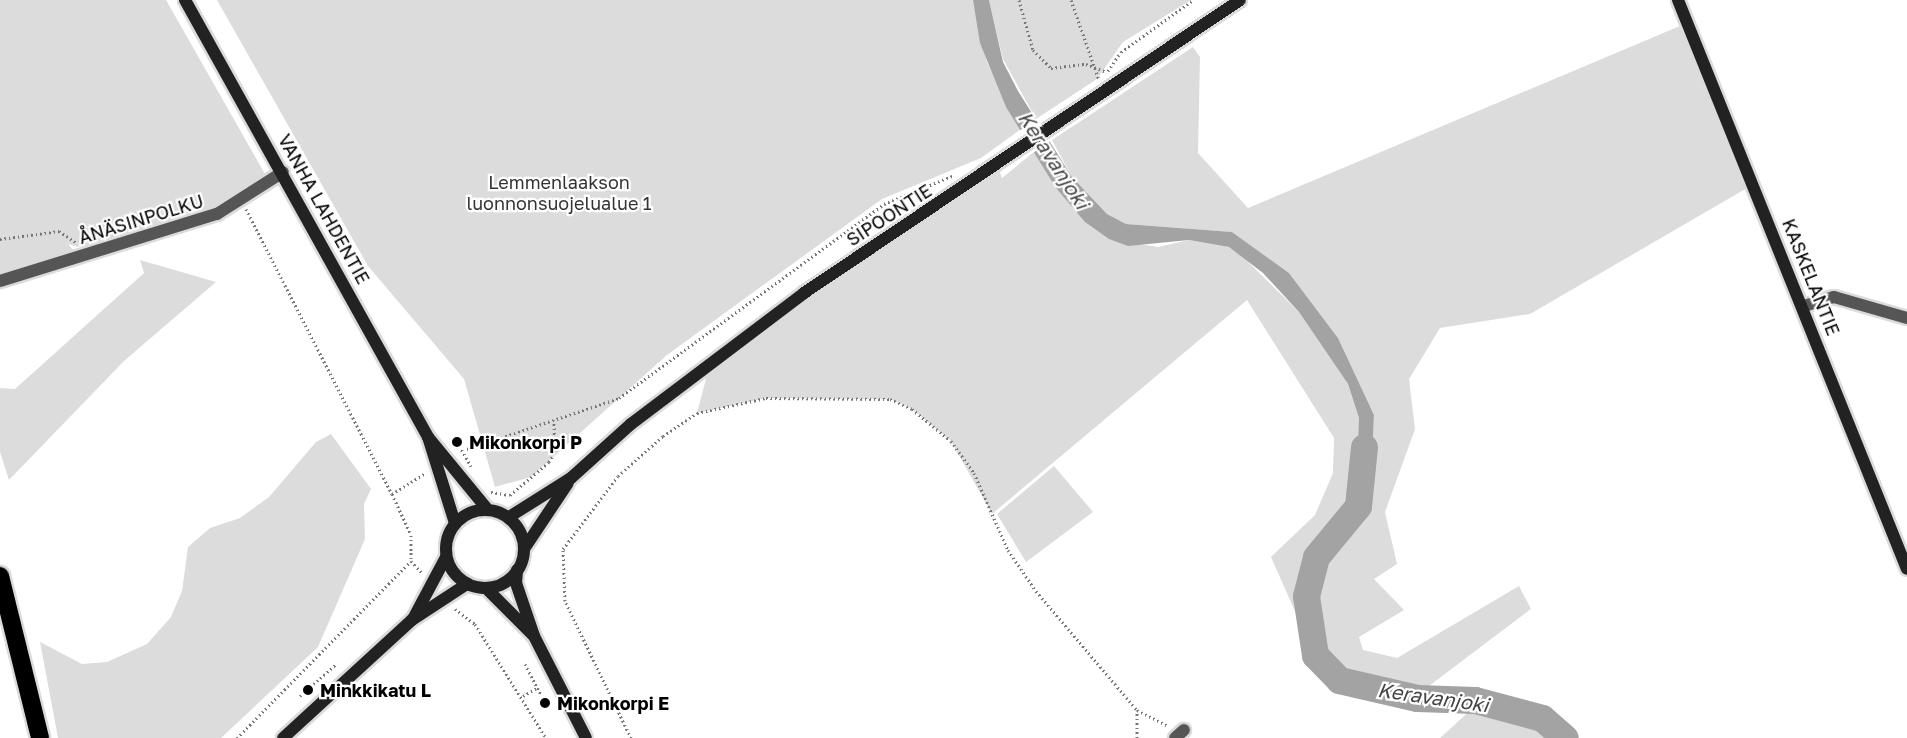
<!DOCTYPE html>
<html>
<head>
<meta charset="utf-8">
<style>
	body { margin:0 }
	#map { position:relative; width:1907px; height:738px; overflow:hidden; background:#fff; font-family:"Golos Text",sans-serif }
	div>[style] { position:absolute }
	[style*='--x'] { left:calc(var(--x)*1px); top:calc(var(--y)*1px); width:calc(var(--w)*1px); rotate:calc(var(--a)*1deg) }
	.green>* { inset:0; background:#dcdcdc }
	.water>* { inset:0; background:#a3a3a3 }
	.pier>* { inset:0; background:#fff }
	.river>* { height:27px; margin:-13.5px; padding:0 13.5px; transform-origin:13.5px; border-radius:13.5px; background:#a3a3a3 }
	.path>* { height:3px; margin-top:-1.5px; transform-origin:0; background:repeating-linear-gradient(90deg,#777 0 1.5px,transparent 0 4.5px) }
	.roads { filter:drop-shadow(2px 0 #dbdbdb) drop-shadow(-2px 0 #dbdbdb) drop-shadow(0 2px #dbdbdb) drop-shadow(0 -2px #dbdbdb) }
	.street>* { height:12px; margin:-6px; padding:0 6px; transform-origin:6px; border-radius:6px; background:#555 }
	.secondary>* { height:12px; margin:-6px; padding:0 6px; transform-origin:6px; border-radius:6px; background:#222 }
	.secondary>.ring { margin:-6px; padding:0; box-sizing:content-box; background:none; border:12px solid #222; border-radius:50% }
	.highway>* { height:18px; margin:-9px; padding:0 9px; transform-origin:9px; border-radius:9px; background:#000 }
	.dots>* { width:16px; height:16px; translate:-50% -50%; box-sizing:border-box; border:3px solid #fff; border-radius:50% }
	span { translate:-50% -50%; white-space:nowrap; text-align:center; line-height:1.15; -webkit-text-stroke:4.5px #fff; paint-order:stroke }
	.park-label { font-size:18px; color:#333 }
	.street-label { font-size:18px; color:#000 }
	.poi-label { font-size:18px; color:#000; font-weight:700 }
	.left { translate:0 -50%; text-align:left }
	.water-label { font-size:20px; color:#444; font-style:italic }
</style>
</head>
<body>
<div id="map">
	<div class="green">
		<div style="clip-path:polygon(0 0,166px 0,269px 181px,242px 199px,96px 252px,68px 244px,74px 251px,0 274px)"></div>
		<div style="clip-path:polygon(217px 0,973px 0,987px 62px,1021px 129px,981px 158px,882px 199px,667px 355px,531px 477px,495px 487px,464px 379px,368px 266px)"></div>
		<div style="clip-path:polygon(989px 0,1191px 0,1123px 42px,1097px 79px,1036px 119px,1003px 59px)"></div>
		<div style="clip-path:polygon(1687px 23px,1754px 184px,1530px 314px,1440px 328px,1409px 379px,1415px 429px,1385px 512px,1397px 564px,1374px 579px,1404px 610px,1359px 637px,1363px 650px,1397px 658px,1519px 586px,1531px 609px,1417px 695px,1341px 678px,1318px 654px,1310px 595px,1319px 559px,1353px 523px,1371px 481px,1374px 415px,1338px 338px,1289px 273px,1232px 232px,1126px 224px,1107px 214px,1072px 177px,1052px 140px,1193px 47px,1200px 57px,1198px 153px,1248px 208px)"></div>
		<div style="clip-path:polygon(1035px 151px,1056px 188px,1109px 239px,1158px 247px,1189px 240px,1229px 247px,1243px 257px,1299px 312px,1348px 384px,1359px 418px,1355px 506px,1313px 556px,1302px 596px,1305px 634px,1271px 557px,1315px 515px,1333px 473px,1334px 438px,1247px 300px,992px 514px,951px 441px,912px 409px,890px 399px,766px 398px,697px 413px,707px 375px,804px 304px,804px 293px,997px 165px,1002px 178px)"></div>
		<div style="clip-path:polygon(140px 260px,216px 282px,124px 361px,9px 480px,0 452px,0 388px,15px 389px,144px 273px)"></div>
		<div style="clip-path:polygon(331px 434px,371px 489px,364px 504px,365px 539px,318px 647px,221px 738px,58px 738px,40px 642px,82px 664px,107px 662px,147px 644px,171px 617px,182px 591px,188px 547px,210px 528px,240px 518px,269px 497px,316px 442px)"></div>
		<div style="clip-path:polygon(1054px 466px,1093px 512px,1026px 562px,997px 514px)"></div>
		<div style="clip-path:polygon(1474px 707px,1538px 721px,1557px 738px,1440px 738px)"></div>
	</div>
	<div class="water">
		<div style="clip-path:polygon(973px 0,989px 0,1003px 62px,1018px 91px,1072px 177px,1107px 214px,1126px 224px,1232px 232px,1289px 273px,1338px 338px,1374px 415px,1371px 481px,1356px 483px,1359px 418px,1348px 384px,1299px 312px,1263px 273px,1229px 247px,1189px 240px,1128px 246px,1109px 239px,1085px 222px,1056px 188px,1006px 107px,980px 43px)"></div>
	</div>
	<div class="pier">
		<div style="clip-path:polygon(1039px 117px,1055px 138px,1033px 153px,1019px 131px)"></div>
	</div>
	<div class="river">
		<div style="--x:1364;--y:447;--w:59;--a:95.8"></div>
		<div style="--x:1358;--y:506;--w:66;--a:129.5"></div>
		<div style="--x:1316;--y:557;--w:40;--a:104.4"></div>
		<div style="--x:1306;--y:596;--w:60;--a:81.3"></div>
		<div style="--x:1315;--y:655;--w:35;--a:46"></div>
		<div style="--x:1339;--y:680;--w:80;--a:13"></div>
		<div style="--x:1417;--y:698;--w:58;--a:2"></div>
		<div style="--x:1475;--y:700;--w:69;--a:15"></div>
		<div style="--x:1542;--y:718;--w:30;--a:41"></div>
	</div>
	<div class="path">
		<div style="--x:1019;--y:0;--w:52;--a:74.4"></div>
		<div style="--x:1033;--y:50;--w:25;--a:45"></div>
		<div style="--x:1051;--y:68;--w:35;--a:-7"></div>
		<div style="--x:1086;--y:64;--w:22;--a:21"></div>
		<div style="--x:1071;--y:0;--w:85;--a:70.7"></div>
		<div style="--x:1108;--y:71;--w:23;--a:-56"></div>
		<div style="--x:1121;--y:52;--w:89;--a:-35.8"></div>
		<div style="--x:246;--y:209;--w:320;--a:62.9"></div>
		<div style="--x:392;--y:494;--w:45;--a:65.1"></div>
		<div style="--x:411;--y:535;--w:26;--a:90"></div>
		<div style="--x:411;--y:561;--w:16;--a:47"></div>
		<div style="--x:0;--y:239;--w:60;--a:-7.7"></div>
		<div style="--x:59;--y:231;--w:22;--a:34"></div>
		<div style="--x:457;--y:442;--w:28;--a:60"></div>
		<div style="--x:467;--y:449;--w:160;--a:-18.5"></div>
		<div style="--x:619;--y:398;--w:328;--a:-36.2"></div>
		<div style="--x:884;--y:204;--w:74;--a:-22.4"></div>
		<div style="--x:491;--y:492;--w:19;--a:9"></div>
		<div style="--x:510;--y:495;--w:51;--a:-40.2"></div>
		<div style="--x:549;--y:462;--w:12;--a:-59"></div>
		<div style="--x:555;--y:452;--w:32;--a:-92"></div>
		<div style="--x:392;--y:494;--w:40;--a:-32"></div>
		<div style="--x:455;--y:609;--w:25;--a:37"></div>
		<div style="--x:475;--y:624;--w:134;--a:58.1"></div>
		<div style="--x:525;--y:664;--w:52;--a:62.4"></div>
		<div style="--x:300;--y:696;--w:47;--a:-41.5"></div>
		<div style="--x:523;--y:696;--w:16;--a:-30"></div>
		<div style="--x:237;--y:738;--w:248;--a:-45.5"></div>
		<div style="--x:631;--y:738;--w:152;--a:-115.7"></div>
		<div style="--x:565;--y:601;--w:52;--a:-92.2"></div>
		<div style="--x:563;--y:549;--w:91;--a:-53"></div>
		<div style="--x:618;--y:476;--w:60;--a:-41.6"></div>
		<div style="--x:663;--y:436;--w:41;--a:-34.1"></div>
		<div style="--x:697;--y:413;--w:71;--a:-12.3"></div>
		<div style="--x:766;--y:398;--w:124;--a:0.5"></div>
		<div style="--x:890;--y:399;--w:24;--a:24"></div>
		<div style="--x:912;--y:409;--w:50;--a:39.4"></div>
		<div style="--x:951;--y:441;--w:39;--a:54"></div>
		<div style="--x:974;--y:473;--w:84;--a:66.2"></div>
		<div style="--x:1008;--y:550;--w:50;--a:55.7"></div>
		<div style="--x:1036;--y:591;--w:156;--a:49.7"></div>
		<div style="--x:1137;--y:710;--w:35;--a:27"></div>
		<div style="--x:1137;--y:738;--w:28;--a:-90"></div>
	</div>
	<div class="roads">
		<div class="street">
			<div style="--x:0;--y:281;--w:227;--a:-17.2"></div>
			<div style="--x:217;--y:214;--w:78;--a:-32.5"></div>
			<div style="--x:1804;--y:306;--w:31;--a:-17"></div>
			<div style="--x:1834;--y:297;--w:76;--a:16"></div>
			<div style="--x:1175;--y:738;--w:12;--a:-42"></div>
		</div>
		<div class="secondary">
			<div style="--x:185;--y:0;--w:500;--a:60.92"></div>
			<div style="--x:428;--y:437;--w:94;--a:50.6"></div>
			<div style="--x:1678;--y:0;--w:613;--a:68.08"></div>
			<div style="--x:428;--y:437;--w:90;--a:72.6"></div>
			<div class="ring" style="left:446px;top:510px;width:66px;height:66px"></div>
			<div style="--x:509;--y:517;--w:73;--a:-32.2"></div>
			<div style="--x:571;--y:478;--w:81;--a:-42"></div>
			<div style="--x:631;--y:424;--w:217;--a:-37.1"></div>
			<div style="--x:804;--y:293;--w:525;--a:-33.9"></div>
			<div style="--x:524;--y:549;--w:79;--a:-56.3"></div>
			<div style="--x:517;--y:570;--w:13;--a:94"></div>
			<div style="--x:516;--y:583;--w:56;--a:71.2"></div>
			<div style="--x:534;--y:636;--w:114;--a:63"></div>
			<div style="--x:486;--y:588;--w:66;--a:45"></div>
			<div style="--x:413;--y:619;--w:70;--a:-62"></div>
			<div style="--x:283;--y:738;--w:175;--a:-42.5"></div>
			<div style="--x:412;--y:620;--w:66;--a:-33.2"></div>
		</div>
		<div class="highway">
			<div style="--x:0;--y:576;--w:167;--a:76.1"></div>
		</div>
	</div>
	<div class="dots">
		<div style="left:457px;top:442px;background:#000"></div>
		<div style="left:308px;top:690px;background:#000"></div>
		<div style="left:545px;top:703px;background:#000"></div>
	</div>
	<div class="park-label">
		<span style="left:559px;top:193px">Lemmenlaakson<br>luonnonsuojelualue 1</span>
	</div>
	<div class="street-label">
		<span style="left:324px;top:209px;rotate:61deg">VANHA LAHDENTIE</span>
		<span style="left:889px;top:215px;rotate:-33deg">SIPOONTIE</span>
		<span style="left:141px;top:219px;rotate:-17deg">ÅNÄSINPOLKU</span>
		<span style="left:1811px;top:277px;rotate:68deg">KASKELANTIE</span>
	</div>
	<div class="poi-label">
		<span class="left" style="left:469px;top:442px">Mikonkorpi P</span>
		<span class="left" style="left:320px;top:690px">Minkkikatu L</span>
		<span class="left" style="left:557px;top:703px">Mikonkorpi E</span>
	</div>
	<div class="water-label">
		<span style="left:1054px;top:160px;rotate:57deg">Keravanjoki</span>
		<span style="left:1433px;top:697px;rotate:8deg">Keravanjoki</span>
	</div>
</div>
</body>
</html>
